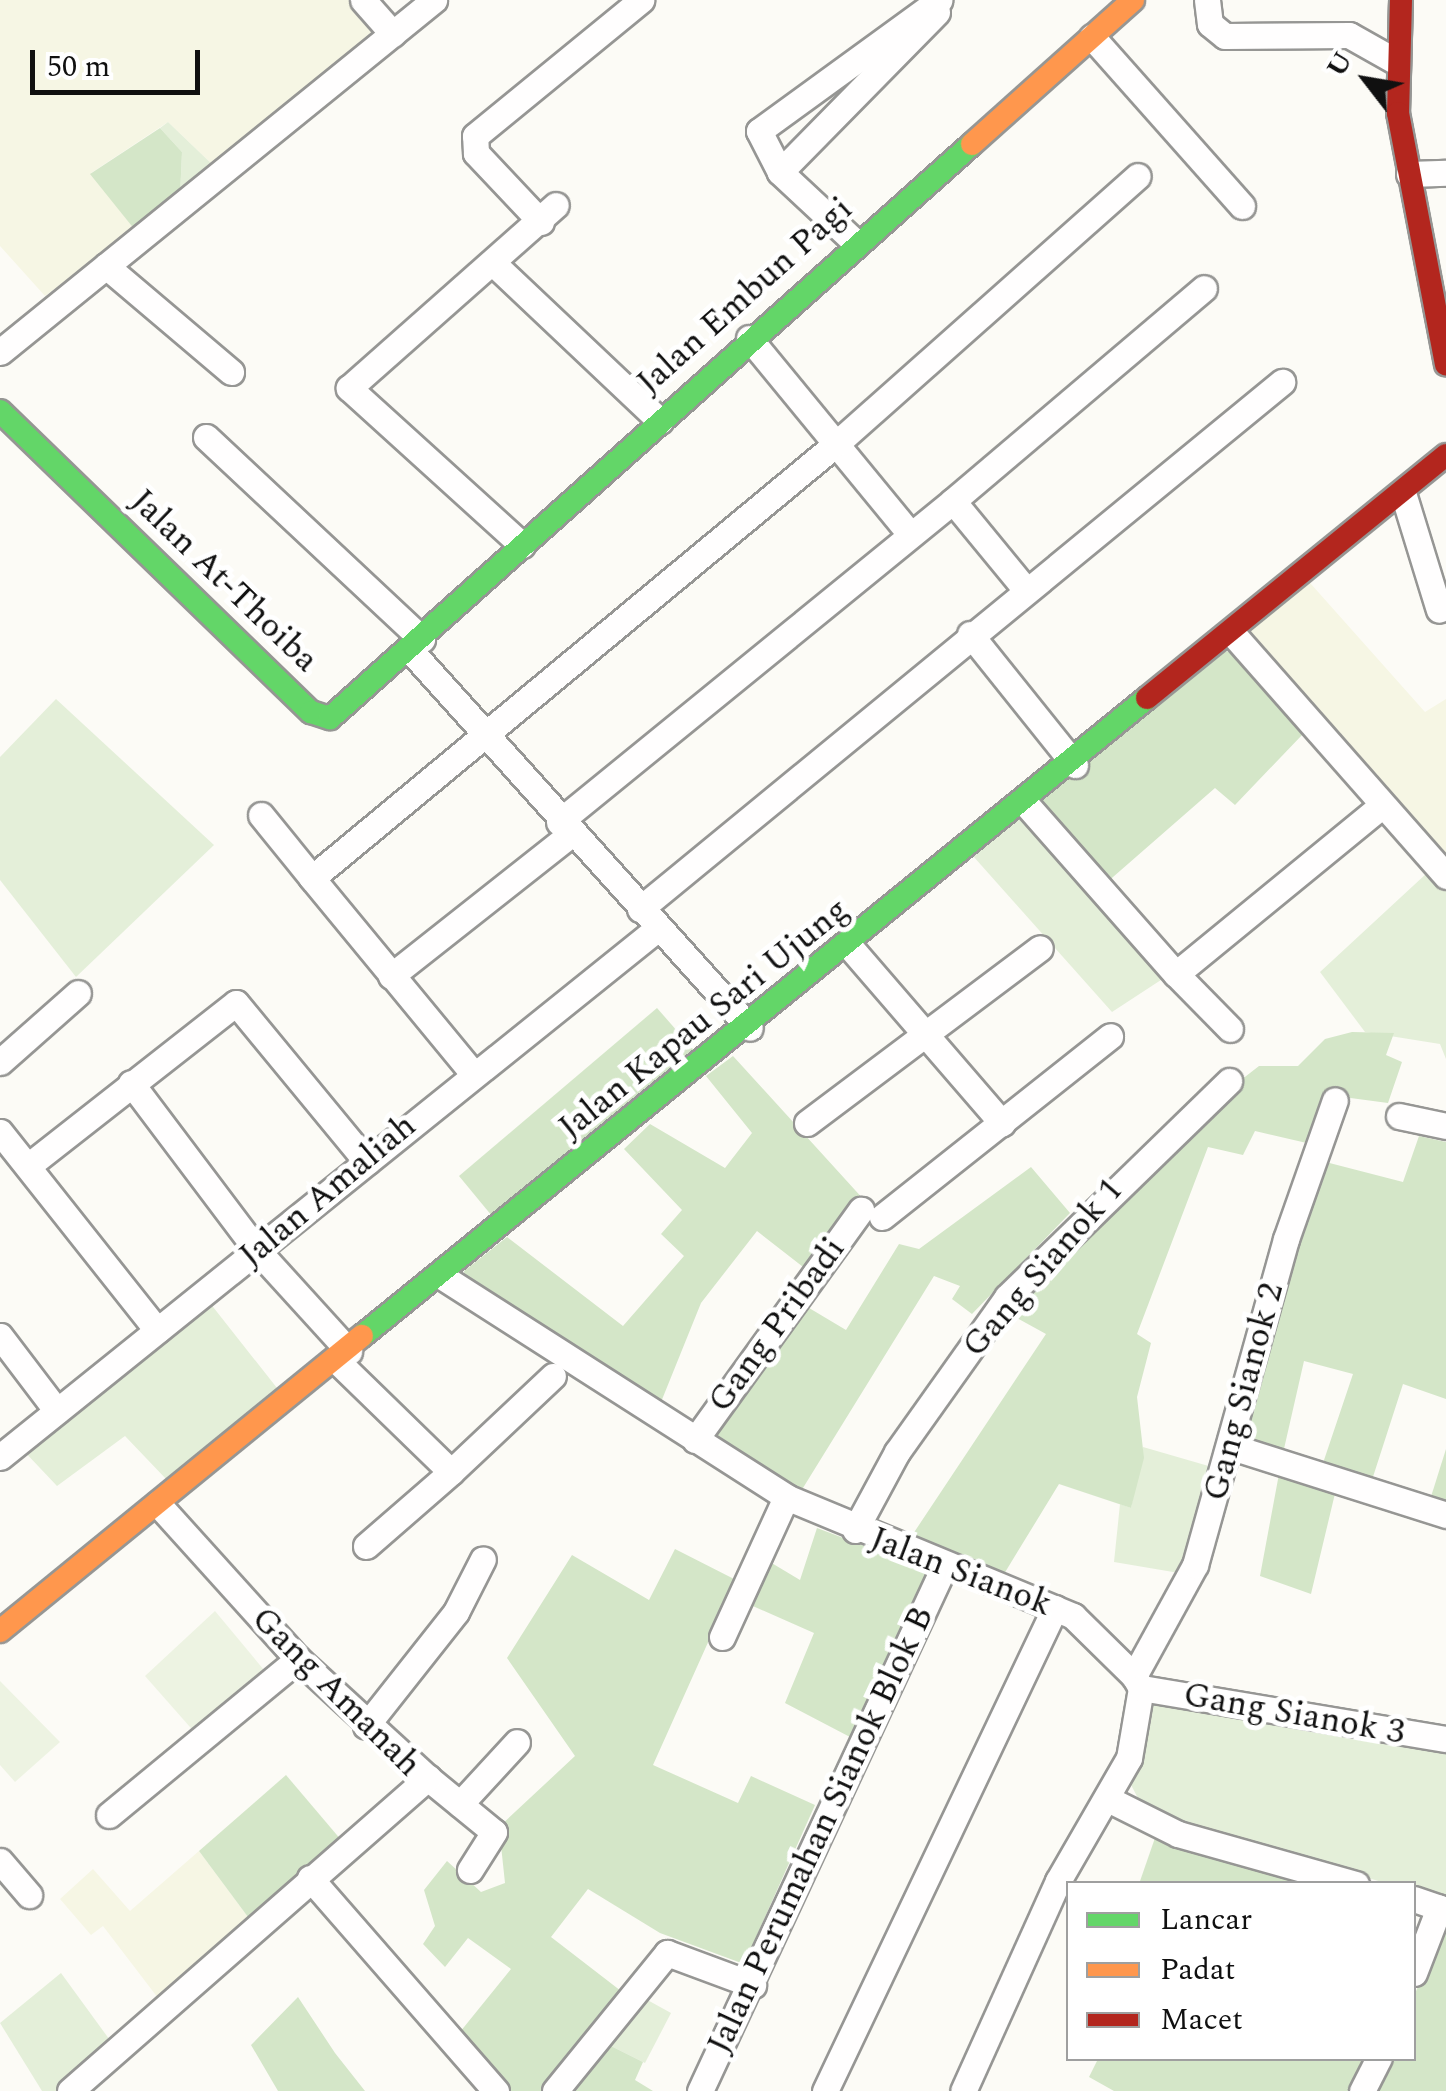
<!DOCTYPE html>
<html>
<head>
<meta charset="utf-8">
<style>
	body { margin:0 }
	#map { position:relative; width:1446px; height:2091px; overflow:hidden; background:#fcfbf6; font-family:Spectral,serif }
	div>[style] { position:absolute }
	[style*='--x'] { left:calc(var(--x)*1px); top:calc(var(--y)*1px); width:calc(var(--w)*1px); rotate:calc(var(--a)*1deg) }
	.farmland>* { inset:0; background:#f6f6e4 }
	.green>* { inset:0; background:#e4efd9 }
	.forest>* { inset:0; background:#d4e6c8 }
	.pitch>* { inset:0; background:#edf3e2 }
	.roads { filter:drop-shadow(2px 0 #969694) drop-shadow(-2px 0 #969694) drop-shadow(0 2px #969694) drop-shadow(0 -2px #969694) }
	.street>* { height:25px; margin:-12.5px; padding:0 12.5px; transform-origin:12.5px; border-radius:12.5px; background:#fffefe }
	.fast>* { height:22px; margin:-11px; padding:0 11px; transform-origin:11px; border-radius:11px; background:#63d668 }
	.slow>* { height:22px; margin:-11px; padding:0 11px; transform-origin:11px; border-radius:11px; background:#ff974d }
	.jam>* { height:22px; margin:-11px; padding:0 11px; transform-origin:11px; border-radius:11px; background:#b3261e }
	span { translate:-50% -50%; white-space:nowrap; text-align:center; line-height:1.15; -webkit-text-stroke:10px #fff; paint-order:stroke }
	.street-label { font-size:35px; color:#101010 }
	.legend { position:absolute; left:1066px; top:1881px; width:350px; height:180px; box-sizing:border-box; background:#fff; border:2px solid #9f9f9f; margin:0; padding:12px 18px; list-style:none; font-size:30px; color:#101010 }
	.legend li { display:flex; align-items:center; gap:20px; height:50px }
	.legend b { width:50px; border:2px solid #9f9f9f }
	.north { position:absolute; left:1316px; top:30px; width:100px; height:100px; -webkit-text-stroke:8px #fff; paint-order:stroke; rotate:301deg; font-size:28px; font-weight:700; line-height:40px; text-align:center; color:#101010 }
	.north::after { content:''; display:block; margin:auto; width:35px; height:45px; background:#101010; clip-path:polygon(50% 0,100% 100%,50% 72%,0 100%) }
	.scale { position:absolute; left:30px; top:50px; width:170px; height:45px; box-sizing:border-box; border:5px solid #101010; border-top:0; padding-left:12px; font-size:30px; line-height:35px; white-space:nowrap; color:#101010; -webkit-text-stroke:8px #fff; paint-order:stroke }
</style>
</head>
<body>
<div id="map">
	<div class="farmland">
		<div style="clip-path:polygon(0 0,350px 0,380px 34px,216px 168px,168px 122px,91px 173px,135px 230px,45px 296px,0 246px)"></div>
		<div style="clip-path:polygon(1303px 575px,1425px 712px,1446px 699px,1446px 876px,1232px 633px)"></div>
		<div style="clip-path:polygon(199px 1851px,248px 1917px,158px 1998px,103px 1926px,91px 1935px,60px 1899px,93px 1869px,130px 1911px)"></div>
	</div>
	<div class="green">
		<div style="clip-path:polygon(168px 122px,216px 168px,180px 196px,182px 152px,160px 128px)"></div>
		<div style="clip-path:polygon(56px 699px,214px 845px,76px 977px,0 880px,0 757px)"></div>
		<div style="clip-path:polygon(1026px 812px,1164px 978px,1112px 1012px,973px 856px)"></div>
		<div style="clip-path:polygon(1427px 873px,1446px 884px,1446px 1059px,1440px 1044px,1365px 1032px,1320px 972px)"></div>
		<div style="clip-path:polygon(206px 1298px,277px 1388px,167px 1480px,125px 1436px,57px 1486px,22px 1449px)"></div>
		<div style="clip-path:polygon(1143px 1447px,1212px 1467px,1179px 1573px,1114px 1562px,1120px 1504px,1131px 1508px)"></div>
		<div style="clip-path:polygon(1149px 1701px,1446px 1748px,1446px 1904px,1414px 1893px,1414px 1884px,1385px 1883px,1144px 1810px,1127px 1777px)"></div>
		<div style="clip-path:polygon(61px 1973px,112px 2043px,56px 2091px,42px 2091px,0 2023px)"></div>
		<div style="clip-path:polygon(642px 1997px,671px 2013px,645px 2063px,605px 2043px)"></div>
	</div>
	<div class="forest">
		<div style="clip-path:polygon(160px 128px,182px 152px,180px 196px,135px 230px,90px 174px)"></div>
		<div style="clip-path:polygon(1220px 649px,1248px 659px,1303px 734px,1235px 805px,1215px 788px,1105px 884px,1034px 805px)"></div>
		<div style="clip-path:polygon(657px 1008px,699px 1056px,492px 1216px,459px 1176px)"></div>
		<div style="clip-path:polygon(1352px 1032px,1394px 1033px,1386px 1055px,1402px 1062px,1388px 1103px,1328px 1095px,1311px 1144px,1255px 1131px,1243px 1155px,1208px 1147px,1137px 1334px,1151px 1343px,1137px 1397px,1144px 1458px,1131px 1508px,1059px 1484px,1004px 1574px,907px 1543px,1046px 1334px,1006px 1312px,1232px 1087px,1259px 1066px,1298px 1066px,1325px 1039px)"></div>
		<div style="clip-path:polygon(733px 1056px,865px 1201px,807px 1270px,757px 1231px,701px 1303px,659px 1407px,465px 1285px,464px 1271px,507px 1237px,623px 1326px,684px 1256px,661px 1234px,682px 1210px,624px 1149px,650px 1124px,725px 1168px,752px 1133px,706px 1076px)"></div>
		<div style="clip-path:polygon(1419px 1136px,1446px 1142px,1446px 1399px,1403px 1384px,1371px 1483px,1322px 1466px,1353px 1374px,1304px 1361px,1281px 1462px,1338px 1481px,1311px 1594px,1260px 1576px,1281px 1463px,1229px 1446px,1314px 1159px,1403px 1182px)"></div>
		<div style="clip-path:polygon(1031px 1167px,1070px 1213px,972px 1314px,952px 1299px,960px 1286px,934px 1276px,798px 1496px,706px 1437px,799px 1302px,846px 1330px,899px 1244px,919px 1249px)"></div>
		<div style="clip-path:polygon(1446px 1449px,1446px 1506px,1429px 1503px)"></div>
		<div style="clip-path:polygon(817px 1528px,928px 1570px,850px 1737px,785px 1703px,814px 1633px,746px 1603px,765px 1559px,800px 1580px)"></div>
		<div style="clip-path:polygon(675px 1549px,736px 1580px,653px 1765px,738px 1803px,751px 1776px,815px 1805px,744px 1964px,660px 1933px,588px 1889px,551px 1937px,621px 1991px,545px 2091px,506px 2091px,460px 2032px,511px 1969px,468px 1938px,445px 1967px,423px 1944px,435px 1926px,424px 1890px,447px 1861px,481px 1892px,505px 1883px,499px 1827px,575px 1756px,507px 1658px,572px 1555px,649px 1600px)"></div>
		<div style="clip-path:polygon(286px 1775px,342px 1841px,248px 1917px,199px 1851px)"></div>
		<div style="clip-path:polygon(1156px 1835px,1326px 1884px,1139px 1884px)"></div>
		<div style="clip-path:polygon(1446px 1919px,1446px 2091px,1374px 2091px,1389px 2059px,1414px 2058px,1414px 1996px)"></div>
		<div style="clip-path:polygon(298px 1997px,335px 2053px,365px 2091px,278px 2091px,251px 2045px)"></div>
		<div style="clip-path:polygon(605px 2043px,643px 2062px,635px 2080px,653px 2091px,568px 2091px)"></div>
		<div style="clip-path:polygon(1098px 2059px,1369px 2059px,1354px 2091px,1114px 2091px,1089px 2077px)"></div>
	</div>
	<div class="pitch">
		<div style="clip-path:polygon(215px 1611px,269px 1676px,197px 1735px,145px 1676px)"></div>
		<div style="clip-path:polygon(0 1681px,60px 1742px,15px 1782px,0 1765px)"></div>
	</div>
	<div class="roads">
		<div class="street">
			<div style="--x:363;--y:0;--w:45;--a:48.6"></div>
			<div style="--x:1207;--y:0;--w:24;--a:83"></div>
			<div style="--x:1210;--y:24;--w:19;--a:39"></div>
			<div style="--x:1225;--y:36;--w:124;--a:-0.5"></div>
			<div style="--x:1349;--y:35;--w:55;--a:29.4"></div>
			<div style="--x:1092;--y:37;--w:226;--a:48.4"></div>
			<div style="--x:780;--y:172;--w:224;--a:-45.5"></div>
			<div style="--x:1409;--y:174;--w:37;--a:-2"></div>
			<div style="--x:541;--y:222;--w:95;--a:-133.3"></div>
			<div style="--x:476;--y:153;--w:17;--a:-93"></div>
			<div style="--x:475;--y:136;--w:215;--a:-39.3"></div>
			<div style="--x:855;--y:242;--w:103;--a:-137"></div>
			<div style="--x:780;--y:172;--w:46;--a:-117.1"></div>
			<div style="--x:759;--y:131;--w:223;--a:-36"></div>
			<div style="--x:493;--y:263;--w:230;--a:43.4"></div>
			<div style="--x:106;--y:266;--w:164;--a:40.3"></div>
			<div style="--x:749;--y:338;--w:254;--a:50.6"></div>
			<div style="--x:0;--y:352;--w:559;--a:-39.04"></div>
			<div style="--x:206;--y:437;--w:296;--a:43.1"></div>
			<div style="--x:1403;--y:493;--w:122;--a:72.9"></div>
			<div style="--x:522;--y:545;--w:234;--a:-137.8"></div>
			<div style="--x:349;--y:388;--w:276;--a:-41.5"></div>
			<div style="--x:1026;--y:590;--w:115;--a:-129.4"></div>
			<div style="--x:953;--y:501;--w:329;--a:-40.3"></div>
			<div style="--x:1232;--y:633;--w:324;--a:48.6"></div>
			<div style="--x:970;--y:634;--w:168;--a:51.3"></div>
			<div style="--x:410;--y:650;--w:508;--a:48.03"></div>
			<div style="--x:1025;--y:803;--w:228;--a:48.6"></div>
			<div style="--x:1176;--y:974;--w:264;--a:-39.3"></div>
			<div style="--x:261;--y:815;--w:81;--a:51"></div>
			<div style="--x:559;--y:822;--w:508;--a:-39.17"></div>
			<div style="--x:640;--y:909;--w:831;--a:-39.38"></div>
			<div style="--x:850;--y:947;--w:233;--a:49.2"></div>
			<div style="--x:1176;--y:974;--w:77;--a:45.5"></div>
			<div style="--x:391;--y:976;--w:229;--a:-38.3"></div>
			<div style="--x:0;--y:1062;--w:104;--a:-41.5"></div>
			<div style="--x:471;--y:1071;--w:250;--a:-129.5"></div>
			<div style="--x:312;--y:878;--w:682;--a:-39.64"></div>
			<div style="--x:837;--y:443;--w:402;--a:-41.6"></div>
			<div style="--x:131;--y:1083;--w:209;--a:53"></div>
			<div style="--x:257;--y:1250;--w:137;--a:47.7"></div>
			<div style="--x:1399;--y:1116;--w:48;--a:12"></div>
			<div style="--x:807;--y:1123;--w:291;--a:-36.9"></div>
			<div style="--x:0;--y:1132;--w:253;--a:51.6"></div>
			<div style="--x:28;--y:1166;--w:264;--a:-38.1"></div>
			<div style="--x:236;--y:1003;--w:206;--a:50.5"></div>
			<div style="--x:882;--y:1217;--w:291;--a:-38.4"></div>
			<div style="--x:441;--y:1276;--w:410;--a:32.6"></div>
			<div style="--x:786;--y:1497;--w:311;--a:22.5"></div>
			<div style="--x:1073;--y:1616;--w:86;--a:44.5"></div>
			<div style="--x:1134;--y:1676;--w:14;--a:60"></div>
			<div style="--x:1141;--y:1688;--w:71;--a:99.7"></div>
			<div style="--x:1129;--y:1758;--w:142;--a:120"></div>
			<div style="--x:1058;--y:1881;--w:230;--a:114.3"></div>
			<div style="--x:0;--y:1336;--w:94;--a:52.8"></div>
			<div style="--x:337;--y:1361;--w:159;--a:44.2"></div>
			<div style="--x:451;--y:1472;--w:140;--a:-43.3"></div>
			<div style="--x:695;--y:1440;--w:284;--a:-54.2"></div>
			<div style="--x:1229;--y:1446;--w:228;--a:17.6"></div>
			<div style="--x:0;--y:1457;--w:844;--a:-38.8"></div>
			<div style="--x:855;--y:1530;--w:89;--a:-61.7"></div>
			<div style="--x:897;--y:1452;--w:190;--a:-54.6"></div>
			<div style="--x:1007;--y:1297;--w:310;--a:-44.2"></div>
			<div style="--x:366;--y:1546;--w:113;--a:-41"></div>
			<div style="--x:722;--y:1637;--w:154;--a:-65.4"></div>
			<div style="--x:1134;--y:1676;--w:127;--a:-61.2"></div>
			<div style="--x:1195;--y:1565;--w:338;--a:-74.4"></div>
			<div style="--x:1286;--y:1239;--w:147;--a:-70.6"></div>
			<div style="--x:1141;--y:1688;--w:309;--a:9.5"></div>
			<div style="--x:366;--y:1726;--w:145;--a:-51.7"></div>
			<div style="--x:456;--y:1612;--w:59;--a:-63"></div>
			<div style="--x:428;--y:1778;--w:85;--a:39.3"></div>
			<div style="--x:494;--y:1832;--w:45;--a:122.3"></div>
			<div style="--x:1110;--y:1800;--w:76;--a:26.6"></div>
			<div style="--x:1178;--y:1834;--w:185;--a:15.7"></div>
			<div style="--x:460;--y:1804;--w:84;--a:-47.4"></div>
			<div style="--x:109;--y:1815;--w:245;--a:-39.5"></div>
			<div style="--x:0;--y:1861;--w:45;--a:49.5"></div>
			<div style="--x:310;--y:1878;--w:283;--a:48.9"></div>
			<div style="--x:1414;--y:1899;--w:34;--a:19"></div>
			<div style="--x:1414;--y:1973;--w:70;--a:-69"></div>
			<div style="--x:70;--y:2091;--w:476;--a:-41.2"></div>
			<div style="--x:428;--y:1778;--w:176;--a:-137.5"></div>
			<div style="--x:298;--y:1659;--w:209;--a:-132.1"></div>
			<div style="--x:555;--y:2091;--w:178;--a:-50.9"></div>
			<div style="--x:667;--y:1953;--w:92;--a:20.4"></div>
			<div style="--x:700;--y:2091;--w:576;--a:-65.04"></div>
			<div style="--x:825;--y:2091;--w:535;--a:-64.54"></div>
			<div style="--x:1362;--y:2091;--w:37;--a:-63"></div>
		</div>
		<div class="fast">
			<div style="--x:0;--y:411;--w:433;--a:44.1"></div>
			<div style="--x:311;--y:712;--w:20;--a:18"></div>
			<div style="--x:330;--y:718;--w:861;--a:-41.8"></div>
			<div style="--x:362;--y:1336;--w:1012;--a:-39.1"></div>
		</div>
		<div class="slow">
			<div style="--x:972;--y:144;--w:216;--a:-41.8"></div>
			<div style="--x:0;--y:1631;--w:467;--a:-39.2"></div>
		</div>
		<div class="jam">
			<div style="--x:1401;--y:0;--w:113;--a:91.5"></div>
			<div style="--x:1398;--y:113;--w:256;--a:79.2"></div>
			<div style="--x:1147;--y:698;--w:385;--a:-39.1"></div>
		</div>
	</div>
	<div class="street-label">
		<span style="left:745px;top:296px;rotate:-42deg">Jalan Embun Pagi</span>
		<span style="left:224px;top:581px;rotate:44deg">Jalan At-Thoiba</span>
		<span style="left:704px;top:1019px;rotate:-39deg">Jalan Kapau Sari Ujung</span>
		<span style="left:328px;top:1191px;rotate:-40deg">Jalan Amaliah</span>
		<span style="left:1043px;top:1268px;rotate:-49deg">Gang Sianok 1</span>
		<span style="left:777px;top:1325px;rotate:-54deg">Gang Pribadi</span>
		<span style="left:1244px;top:1392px;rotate:-75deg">Gang Sianok 2</span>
		<span style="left:961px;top:1572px;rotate:21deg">Jalan Sianok</span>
		<span style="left:336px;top:1692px;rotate:45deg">Gang Amanah</span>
		<span style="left:1294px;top:1714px;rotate:10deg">Gang Sianok 3</span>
		<span style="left:821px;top:1830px;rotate:-65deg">Jalan Perumahan Sianok Blok B</span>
	</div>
	<ul class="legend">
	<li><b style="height:12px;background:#63d668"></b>Lancar</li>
	<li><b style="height:12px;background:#ff974d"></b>Padat</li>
	<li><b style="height:12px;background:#b3261e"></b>Macet</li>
	</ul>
	<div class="north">U</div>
	<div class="scale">50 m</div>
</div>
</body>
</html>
